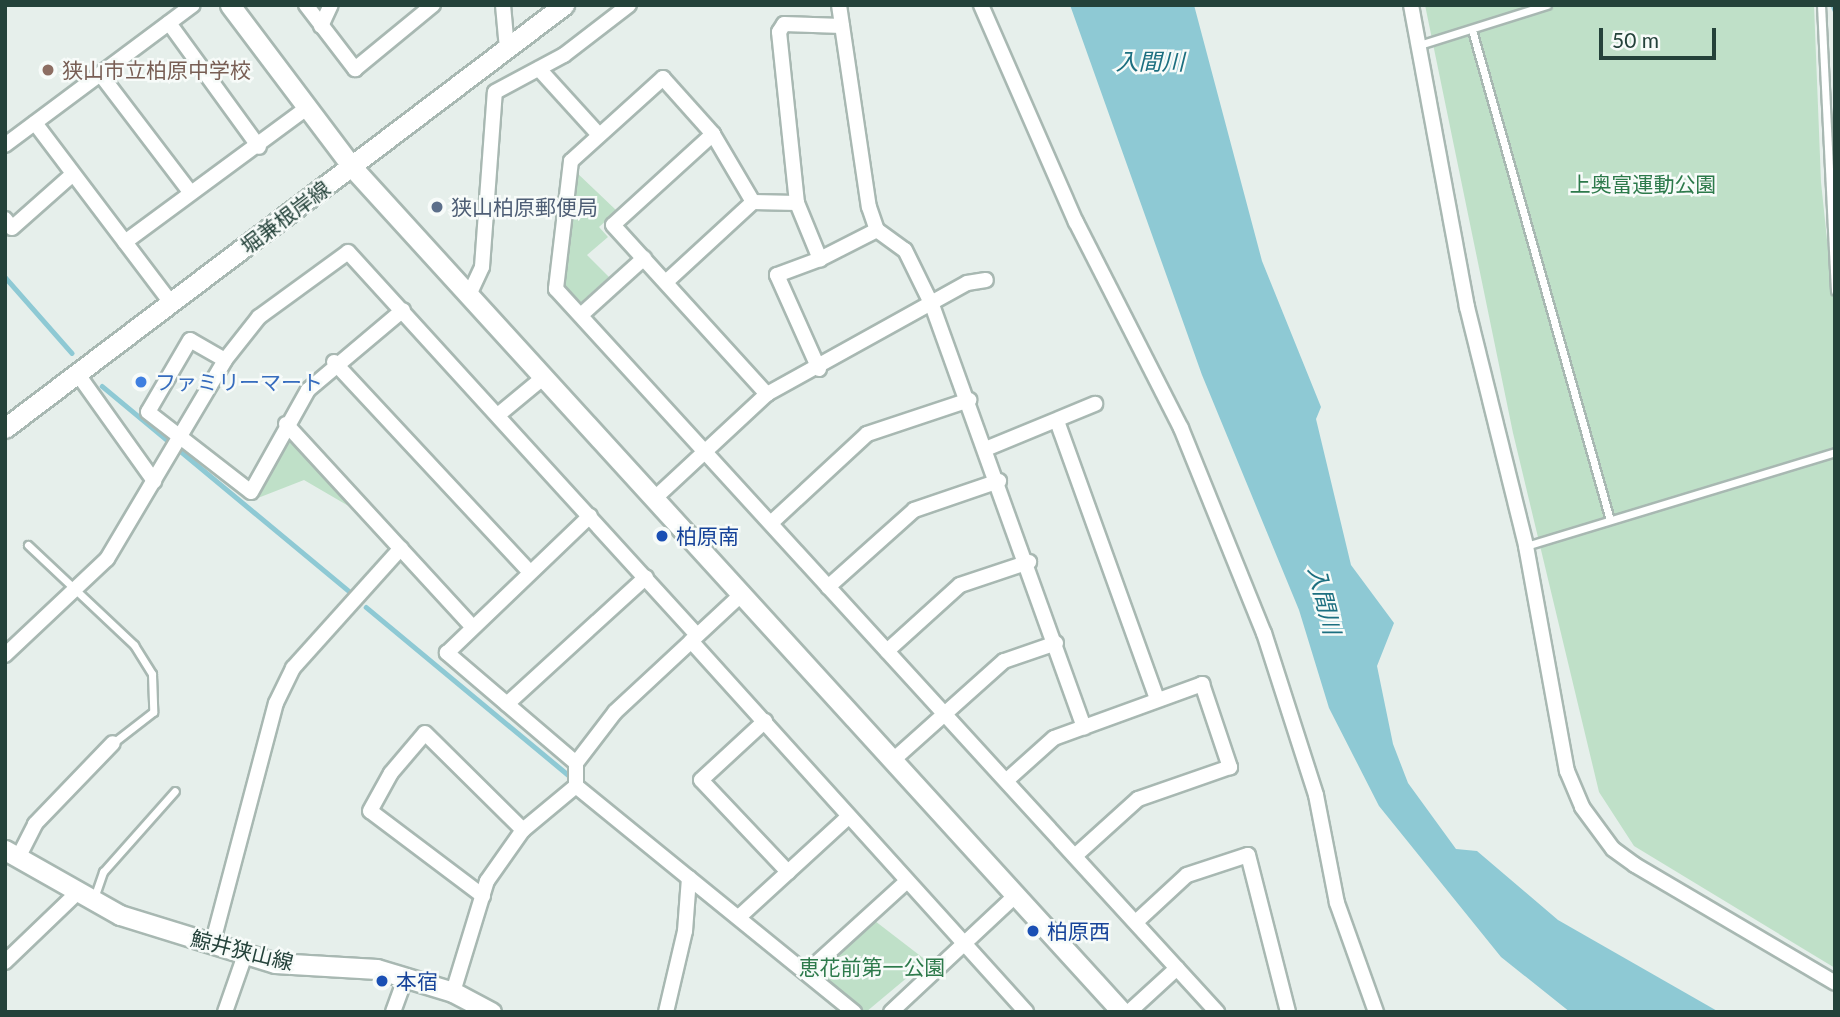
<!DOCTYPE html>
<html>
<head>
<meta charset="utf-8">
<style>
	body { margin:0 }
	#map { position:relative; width:1840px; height:1017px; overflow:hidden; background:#e6efeb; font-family:Lato,"Noto Sans JP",sans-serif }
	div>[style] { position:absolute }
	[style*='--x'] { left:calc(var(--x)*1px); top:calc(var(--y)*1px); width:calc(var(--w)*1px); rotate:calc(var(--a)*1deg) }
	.green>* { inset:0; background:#bfe0c8 }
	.water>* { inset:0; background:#8ec9d4 }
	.stream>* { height:4.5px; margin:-2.25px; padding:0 2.25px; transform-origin:2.25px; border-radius:2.25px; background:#8ec9d4 }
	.roads { filter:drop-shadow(2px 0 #a8b8b2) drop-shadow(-2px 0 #a8b8b2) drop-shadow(0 2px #a8b8b2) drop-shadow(0 -2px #a8b8b2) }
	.lane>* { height:7px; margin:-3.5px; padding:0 3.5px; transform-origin:3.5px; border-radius:3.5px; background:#fff }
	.street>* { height:14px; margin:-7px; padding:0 7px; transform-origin:7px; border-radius:7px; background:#fff }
	.secondary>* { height:19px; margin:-9.5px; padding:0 9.5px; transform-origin:9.5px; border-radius:9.5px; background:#fff }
	.dots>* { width:19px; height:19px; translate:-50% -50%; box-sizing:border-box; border:4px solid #f7fbf9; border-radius:50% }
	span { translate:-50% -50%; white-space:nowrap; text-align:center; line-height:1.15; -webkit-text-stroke:5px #f7fbf9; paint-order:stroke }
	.education-label { font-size:21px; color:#785e54 }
	.left { translate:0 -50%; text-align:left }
	.park-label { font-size:21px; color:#2d7a4b }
	.service-label { font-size:21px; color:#4e5e75 }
	.street-label { font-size:21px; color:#24423a }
	.shop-label { font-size:21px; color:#366cbe }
	.transit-label { font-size:21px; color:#164399 }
	.water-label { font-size:23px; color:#1c6f80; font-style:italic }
	.frame { position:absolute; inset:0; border:7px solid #24423a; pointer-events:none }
	.scale { position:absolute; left:1599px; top:28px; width:117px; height:32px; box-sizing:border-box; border:4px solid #24423a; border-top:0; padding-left:9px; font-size:21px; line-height:24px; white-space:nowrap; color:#24423a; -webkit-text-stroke:5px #f7fbf9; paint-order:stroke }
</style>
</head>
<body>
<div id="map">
	<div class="green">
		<div style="clip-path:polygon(1425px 5px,1814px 5px,1821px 182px,1835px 316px,1835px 968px,1634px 846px,1599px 792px,1513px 433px)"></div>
		<div style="clip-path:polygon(575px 171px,617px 211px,599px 227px,608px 237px,587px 255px,609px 277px,581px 302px,563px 285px)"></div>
		<div style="clip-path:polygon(294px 440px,352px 508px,304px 480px,253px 500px,285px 441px)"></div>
		<div style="clip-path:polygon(875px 921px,927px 961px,866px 1012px,817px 973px)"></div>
	</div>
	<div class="water">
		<div style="clip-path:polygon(1070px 5px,1194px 5px,1262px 261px,1321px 407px,1316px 419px,1351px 565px,1394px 623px,1377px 666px,1393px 744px,1408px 783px,1456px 849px,1477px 851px,1558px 920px,1719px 1012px,1570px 1012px,1501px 957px,1379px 806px,1329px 708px,1299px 610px,1202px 375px)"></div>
	</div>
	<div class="stream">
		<div style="--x:1833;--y:5;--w:5;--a:68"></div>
		<div style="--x:5;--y:277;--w:101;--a:48.6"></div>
		<div style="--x:102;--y:386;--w:320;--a:39.7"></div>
		<div style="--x:366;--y:607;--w:263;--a:39.7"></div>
	</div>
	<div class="roads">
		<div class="lane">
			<div style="--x:1821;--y:5;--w:286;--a:87.2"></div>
			<div style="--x:1472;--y:30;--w:509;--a:74.27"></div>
			<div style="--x:1419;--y:45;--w:134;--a:-17.4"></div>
			<div style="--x:28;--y:545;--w:146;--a:43.3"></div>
			<div style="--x:134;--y:645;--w:34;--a:58"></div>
			<div style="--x:152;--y:674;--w:38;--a:88"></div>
			<div style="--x:153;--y:712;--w:51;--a:142.2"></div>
			<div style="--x:1526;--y:546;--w:323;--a:-16.9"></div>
			<div style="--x:94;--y:898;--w:28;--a:-71"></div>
			<div style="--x:103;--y:872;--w:108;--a:-48.4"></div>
		</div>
		<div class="street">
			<div style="--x:306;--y:5;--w:81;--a:52.6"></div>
			<div style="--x:355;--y:69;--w:101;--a:-39.4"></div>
			<div style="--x:503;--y:5;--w:44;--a:84.8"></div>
			<div style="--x:839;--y:5;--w:204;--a:81.6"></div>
			<div style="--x:869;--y:207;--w:24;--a:71"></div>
			<div style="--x:877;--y:230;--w:34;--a:36"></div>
			<div style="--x:905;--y:250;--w:61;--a:63.9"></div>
			<div style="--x:932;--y:305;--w:449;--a:70.2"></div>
			<div style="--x:981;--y:5;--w:237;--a:66.4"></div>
			<div style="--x:1076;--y:222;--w:231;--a:63"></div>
			<div style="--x:1181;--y:428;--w:221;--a:68"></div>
			<div style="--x:1264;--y:633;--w:170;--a:72.2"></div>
			<div style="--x:1316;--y:795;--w:110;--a:79"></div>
			<div style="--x:1337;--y:903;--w:116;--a:70.3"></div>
			<div style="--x:1411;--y:5;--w:307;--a:79.5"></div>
			<div style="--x:1467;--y:307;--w:246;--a:76.1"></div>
			<div style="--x:1526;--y:546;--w:229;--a:79.7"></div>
			<div style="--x:1567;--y:771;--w:39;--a:67"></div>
			<div style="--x:1582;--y:807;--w:52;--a:53.6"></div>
			<div style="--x:1613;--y:849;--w:27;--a:36"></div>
			<div style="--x:1635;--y:865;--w:232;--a:30.5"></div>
			<div style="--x:169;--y:23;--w:153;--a:54"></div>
			<div style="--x:321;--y:26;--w:23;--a:-65"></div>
			<div style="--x:539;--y:69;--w:89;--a:47.7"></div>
			<div style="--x:101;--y:75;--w:148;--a:52.7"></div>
			<div style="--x:35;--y:123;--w:226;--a:52.9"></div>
			<div style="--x:713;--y:134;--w:135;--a:137.7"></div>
			<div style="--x:613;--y:225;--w:229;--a:47.7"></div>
			<div style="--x:5;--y:145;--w:234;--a:-36.7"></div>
			<div style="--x:753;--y:202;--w:79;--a:-120.5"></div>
			<div style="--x:713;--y:134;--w:75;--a:-131.8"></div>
			<div style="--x:663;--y:78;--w:124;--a:137.9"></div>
			<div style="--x:571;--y:161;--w:129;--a:96.7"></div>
			<div style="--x:556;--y:289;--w:980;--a:47.57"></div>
			<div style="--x:797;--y:203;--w:172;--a:-96"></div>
			<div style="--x:779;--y:32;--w:9;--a:-58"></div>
			<div style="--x:784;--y:24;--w:58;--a:2"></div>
			<div style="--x:5;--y:219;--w:11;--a:52"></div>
			<div style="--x:12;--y:228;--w:81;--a:-41.5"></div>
			<div style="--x:125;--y:242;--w:226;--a:-36.4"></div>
			<div style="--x:666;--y:282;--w:118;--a:-42.6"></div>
			<div style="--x:753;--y:202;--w:44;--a:1.3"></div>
			<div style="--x:797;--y:203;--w:61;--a:67.7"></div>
			<div style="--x:820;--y:259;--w:64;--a:-27"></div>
			<div style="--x:469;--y:295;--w:31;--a:-65"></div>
			<div style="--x:482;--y:267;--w:175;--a:-85.8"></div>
			<div style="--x:495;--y:92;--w:78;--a:-28.2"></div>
			<div style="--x:564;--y:55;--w:82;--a:-37.6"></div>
			<div style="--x:581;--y:315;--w:85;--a:-42.1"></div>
			<div style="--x:225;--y:360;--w:40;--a:-150.3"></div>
			<div style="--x:190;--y:340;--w:83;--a:120.3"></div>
			<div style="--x:148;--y:412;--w:130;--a:37.8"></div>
			<div style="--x:251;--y:492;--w:117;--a:-60.8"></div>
			<div style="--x:308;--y:390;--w:124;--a:-40.1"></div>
			<div style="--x:334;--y:362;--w:286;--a:47"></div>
			<div style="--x:819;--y:369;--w:103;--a:-114.1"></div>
			<div style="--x:777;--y:275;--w:46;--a:-20.4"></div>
			<div style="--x:77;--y:373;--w:133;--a:54.5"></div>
			<div style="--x:498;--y:415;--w:60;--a:-39.6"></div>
			<div style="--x:1057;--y:421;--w:295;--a:70.2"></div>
			<div style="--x:286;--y:424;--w:273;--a:47.4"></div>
			<div style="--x:988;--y:448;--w:116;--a:-22.4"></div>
			<div style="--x:655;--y:498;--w:153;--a:-42.9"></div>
			<div style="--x:767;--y:394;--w:229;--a:-29"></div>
			<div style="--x:967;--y:283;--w:19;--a:-9"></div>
			<div style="--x:771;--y:523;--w:131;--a:-42.8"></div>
			<div style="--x:867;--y:434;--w:108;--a:-18.4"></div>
			<div style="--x:828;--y:587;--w:115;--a:-41.8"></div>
			<div style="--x:914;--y:510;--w:90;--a:-18.8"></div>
			<div style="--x:691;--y:641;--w:500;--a:47.9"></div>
			<div style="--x:887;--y:651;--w:98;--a:-42.1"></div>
			<div style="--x:960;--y:585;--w:73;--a:-18.4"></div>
			<div style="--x:5;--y:655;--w:140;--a:-43.3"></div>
			<div style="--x:107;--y:559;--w:231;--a:-59.3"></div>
			<div style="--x:225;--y:360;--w:55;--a:-51.7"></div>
			<div style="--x:259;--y:317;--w:110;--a:-36.1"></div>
			<div style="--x:348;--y:252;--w:518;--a:47.66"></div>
			<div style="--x:507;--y:704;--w:188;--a:-42.4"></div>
			<div style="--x:765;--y:721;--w:87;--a:137.3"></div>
			<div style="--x:701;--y:780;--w:127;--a:46.6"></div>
			<div style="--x:892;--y:761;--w:150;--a:-41.8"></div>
			<div style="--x:1004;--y:661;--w:55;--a:-19.1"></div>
			<div style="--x:576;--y:763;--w:170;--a:-139.5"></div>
			<div style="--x:447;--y:653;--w:198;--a:-43.8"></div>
			<div style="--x:1007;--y:780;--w:63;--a:-41.8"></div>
			<div style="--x:1054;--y:738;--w:158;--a:-20"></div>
			<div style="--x:1202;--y:684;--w:88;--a:71.4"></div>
			<div style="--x:1230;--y:767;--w:97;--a:160.8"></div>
			<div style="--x:1138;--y:799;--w:85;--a:137.9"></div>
			<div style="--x:576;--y:786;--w:146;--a:39.2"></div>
			<div style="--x:689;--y:878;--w:53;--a:94.3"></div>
			<div style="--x:685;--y:931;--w:83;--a:103.2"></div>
			<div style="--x:18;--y:858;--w:38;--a:-63"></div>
			<div style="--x:35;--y:824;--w:112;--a:-46.1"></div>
			<div style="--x:689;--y:878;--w:213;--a:39.1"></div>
			<div style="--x:483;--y:896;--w:141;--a:-143"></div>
			<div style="--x:370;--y:811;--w:43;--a:-61.1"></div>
			<div style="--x:391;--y:773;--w:52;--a:-49.6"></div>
			<div style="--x:425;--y:733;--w:138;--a:44.7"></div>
			<div style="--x:739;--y:917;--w:148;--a:-42.5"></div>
			<div style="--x:1136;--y:922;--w:69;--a:-42.7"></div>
			<div style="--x:1187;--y:875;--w:64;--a:-18.2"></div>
			<div style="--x:1248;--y:855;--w:162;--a:75.7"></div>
			<div style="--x:212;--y:945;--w:250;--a:-75.2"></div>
			<div style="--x:276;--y:703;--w:39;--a:-64"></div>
			<div style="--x:293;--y:668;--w:161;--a:-48"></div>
			<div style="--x:5;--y:962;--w:100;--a:-43.8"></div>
			<div style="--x:807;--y:972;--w:134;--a:-42.3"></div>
			<div style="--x:453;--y:992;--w:116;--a:-73"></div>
			<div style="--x:487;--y:881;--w:62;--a:-54.8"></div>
			<div style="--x:523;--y:830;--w:69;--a:-39.7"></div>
			<div style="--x:576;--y:786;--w:23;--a:-90"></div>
			<div style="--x:576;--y:763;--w:64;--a:-52.6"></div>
			<div style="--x:615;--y:712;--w:173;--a:-42.9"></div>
			<div style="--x:225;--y:1012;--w:60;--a:-70.7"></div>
			<div style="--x:393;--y:1012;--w:37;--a:-70"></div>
			<div style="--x:891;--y:1012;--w:170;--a:-43.1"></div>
			<div style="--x:1129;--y:1012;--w:65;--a:-42.5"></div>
		</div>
		<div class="secondary">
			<div style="--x:230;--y:5;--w:203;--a:53"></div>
			<div style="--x:352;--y:167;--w:1143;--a:47.66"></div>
			<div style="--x:5;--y:428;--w:701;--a:-37.12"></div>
			<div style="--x:5;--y:850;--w:132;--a:29.5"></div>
			<div style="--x:120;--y:915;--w:162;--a:17.2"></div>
			<div style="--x:275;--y:963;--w:102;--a:3.4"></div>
			<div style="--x:377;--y:969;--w:79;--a:16.8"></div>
			<div style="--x:453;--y:992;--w:43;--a:27.8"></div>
		</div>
	</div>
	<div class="dots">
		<div style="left:48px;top:70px;background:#8d6e63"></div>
		<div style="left:437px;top:207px;background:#5c6f8a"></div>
		<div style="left:141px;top:382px;background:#3f7fe0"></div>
		<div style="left:662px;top:536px;background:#1a4fb4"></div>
		<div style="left:1033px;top:931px;background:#1a4fb4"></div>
		<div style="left:382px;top:981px;background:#1a4fb4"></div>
	</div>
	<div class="education-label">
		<span class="left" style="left:62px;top:70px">狭山市立柏原中学校</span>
	</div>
	<div class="park-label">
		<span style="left:1643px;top:184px">上奥富運動公園</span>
		<span style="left:872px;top:967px">恵花前第一公園</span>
	</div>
	<div class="service-label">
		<span class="left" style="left:451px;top:207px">狭山柏原郵便局</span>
	</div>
	<div class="street-label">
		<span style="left:285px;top:217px;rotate:-37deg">堀兼根岸線</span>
		<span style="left:242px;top:950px;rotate:14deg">鯨井狭山線</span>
	</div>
	<div class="shop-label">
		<span class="left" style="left:155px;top:382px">ファミリーマート</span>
	</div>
	<div class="transit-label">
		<span class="left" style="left:676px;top:536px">柏原南</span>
		<span class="left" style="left:1047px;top:931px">柏原西</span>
		<span class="left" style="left:396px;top:981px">本宿</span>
	</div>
	<div class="water-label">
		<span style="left:1150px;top:61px">入間川</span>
		<span style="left:1325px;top:600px;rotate:76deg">入間川</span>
	</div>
	<div class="frame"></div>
	<div class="scale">50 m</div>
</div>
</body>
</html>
